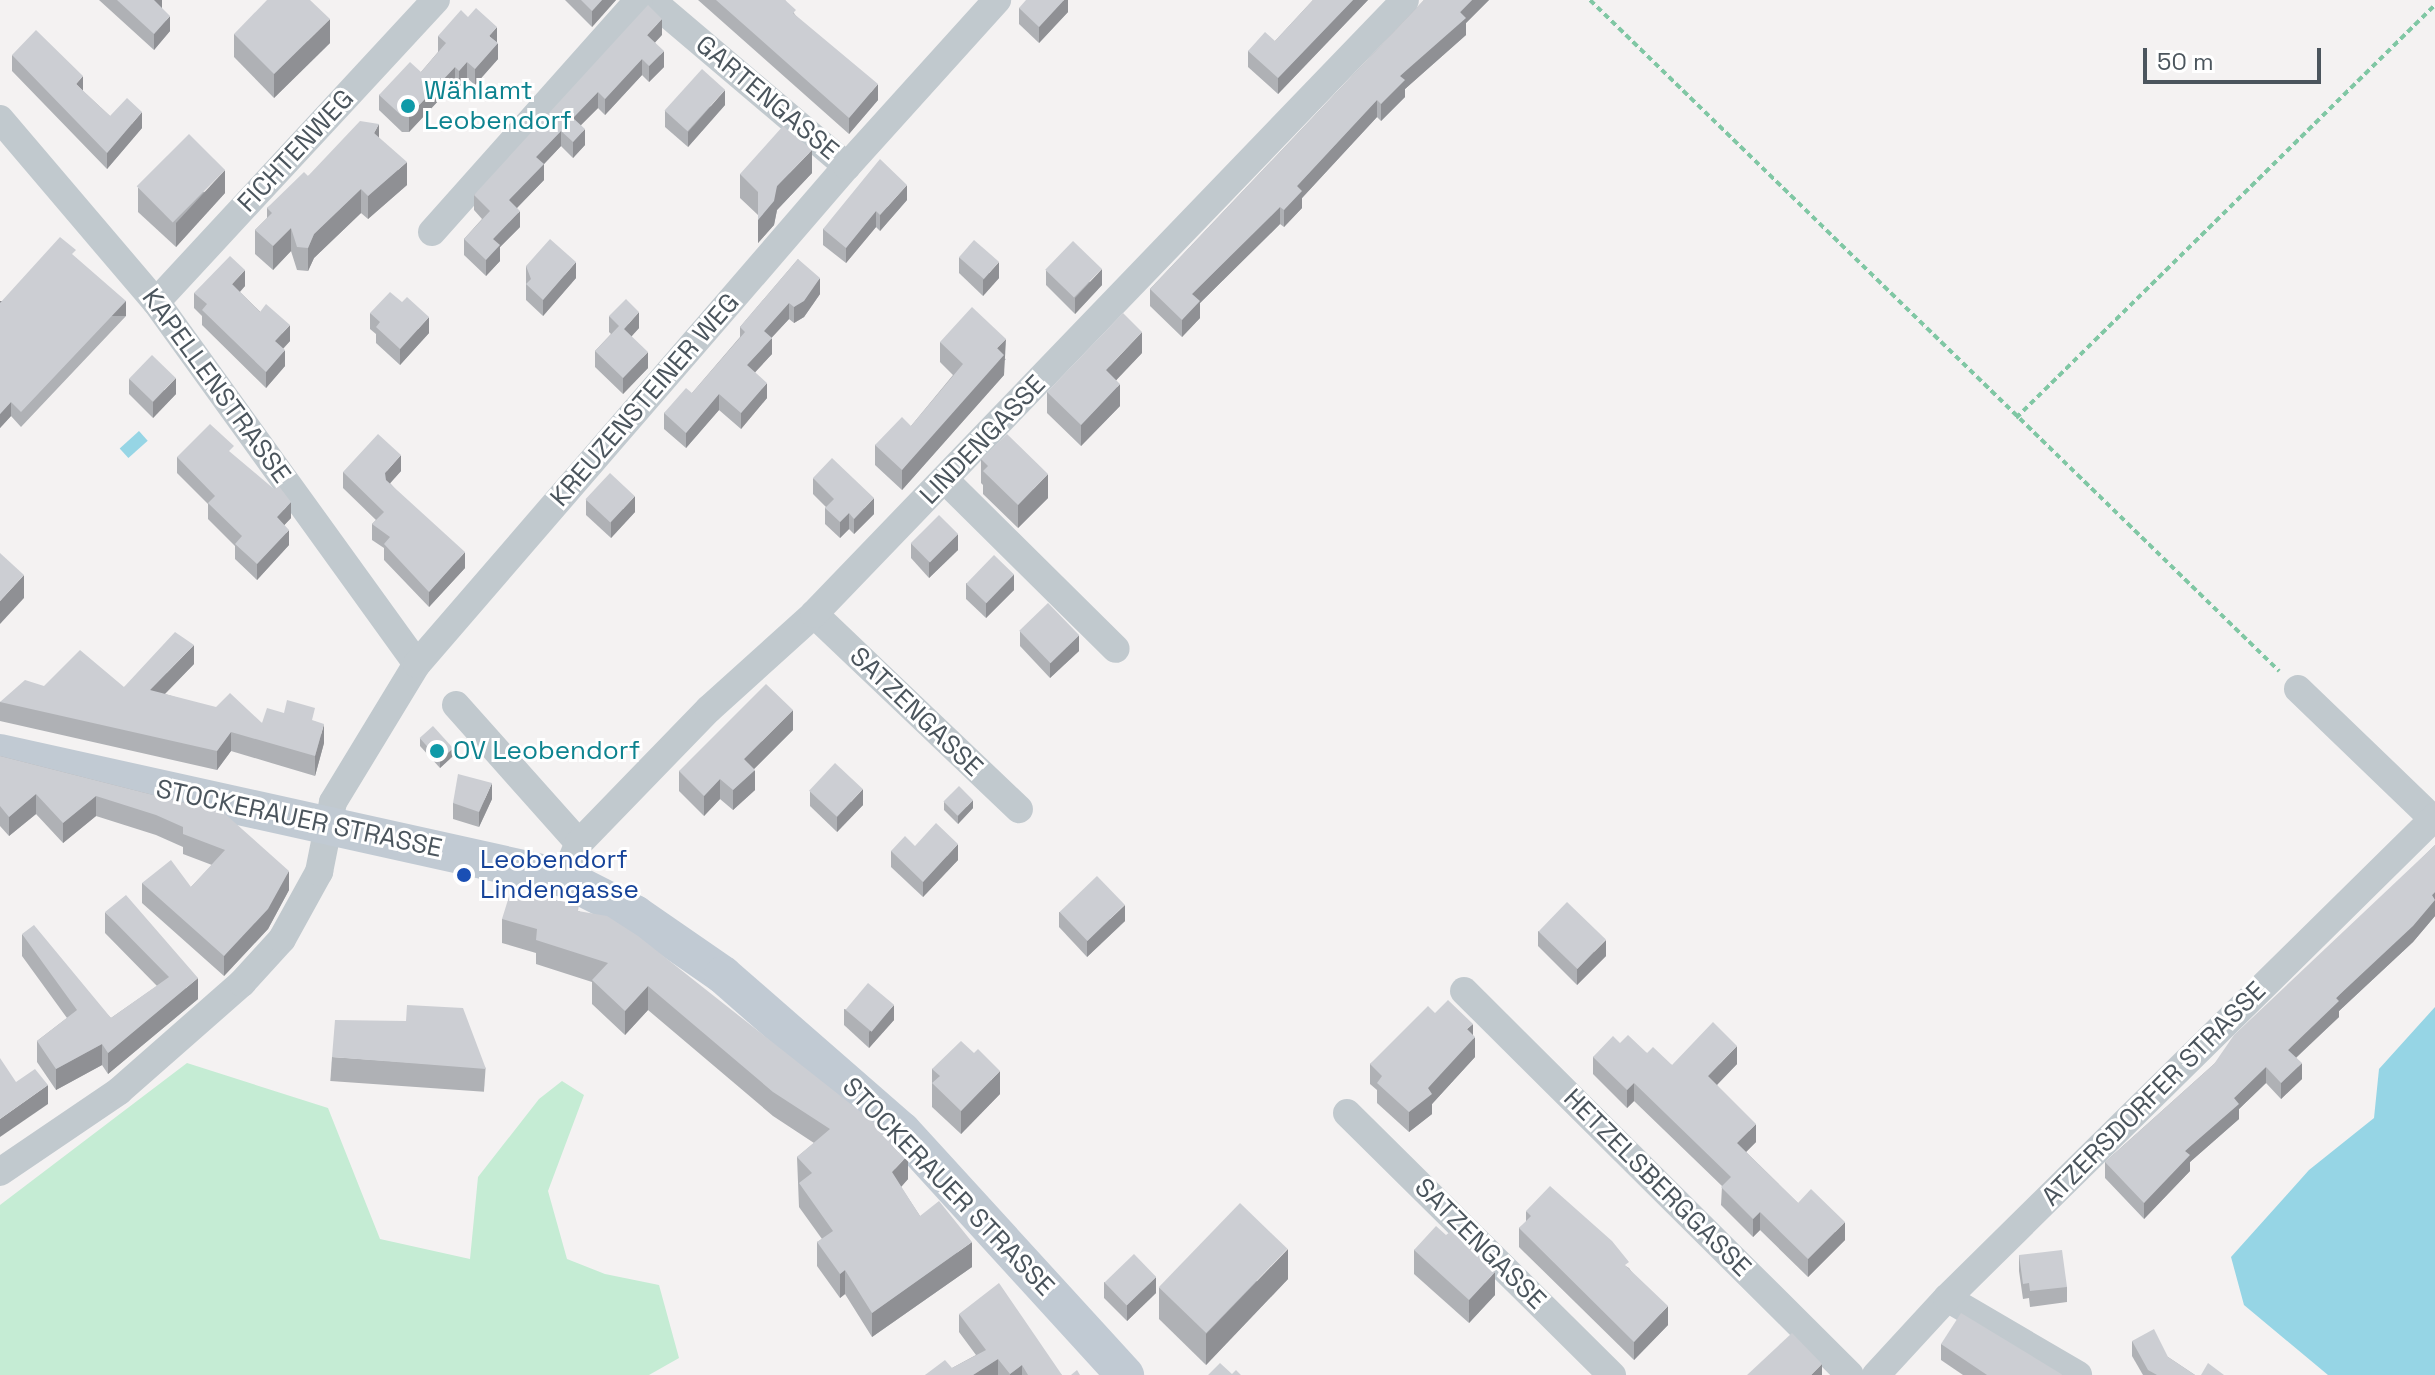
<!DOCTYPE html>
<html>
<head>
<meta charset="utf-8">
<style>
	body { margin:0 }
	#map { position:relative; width:2435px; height:1375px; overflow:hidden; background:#f4f2f2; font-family:"Space Grotesk",sans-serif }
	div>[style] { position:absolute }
	.green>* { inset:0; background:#c5ecd4 }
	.water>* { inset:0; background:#96d5e5; transform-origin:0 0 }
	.path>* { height:4px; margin-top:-2px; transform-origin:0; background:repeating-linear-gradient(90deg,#80c7a4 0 6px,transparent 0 10px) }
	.street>* { height:28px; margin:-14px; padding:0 14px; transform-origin:14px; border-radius:14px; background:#c1c9ce }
	.secondary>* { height:38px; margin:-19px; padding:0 19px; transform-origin:19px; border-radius:19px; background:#c1cad3 }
	.wall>* { inset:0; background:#afb1b5; transform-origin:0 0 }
	.shaded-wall>* { inset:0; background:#8f9094; transform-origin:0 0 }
	.building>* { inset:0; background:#ccced3; transform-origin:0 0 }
	.dots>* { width:22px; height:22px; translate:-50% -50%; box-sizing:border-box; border:4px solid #fff; border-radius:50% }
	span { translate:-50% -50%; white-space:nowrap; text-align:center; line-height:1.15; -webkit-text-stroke:6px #fff; paint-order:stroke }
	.culture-label { font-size:26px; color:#0d838f }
	.left { translate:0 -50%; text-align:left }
	.street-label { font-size:26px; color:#4b555d }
	.transit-label { font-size:26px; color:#164399 }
	.scale { position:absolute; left:2143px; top:48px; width:178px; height:36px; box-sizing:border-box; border:4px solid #4b555d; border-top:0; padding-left:10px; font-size:24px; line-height:28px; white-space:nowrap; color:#4b555d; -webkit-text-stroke:6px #fff; paint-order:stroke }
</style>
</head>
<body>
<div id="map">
	<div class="green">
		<i style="clip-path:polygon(187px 1063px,328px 1108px,380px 1239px,470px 1259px,478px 1177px,539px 1099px,562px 1081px,584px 1095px,548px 1191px,567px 1259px,605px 1274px,659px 1285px,679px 1358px,649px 1375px,0 1375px,0 1205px)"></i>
	</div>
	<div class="water">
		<i style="left:139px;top:431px;width:13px;height:26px;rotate:48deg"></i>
		<i style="clip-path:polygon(2435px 1007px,2435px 1375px,2328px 1375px,2244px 1305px,2231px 1257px,2309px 1170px,2374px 1118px,2379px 1069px)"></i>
	</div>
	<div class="path">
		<i style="left:1590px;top:0;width:962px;rotate:44.24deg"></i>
		<i style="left:2016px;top:418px;width:588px;rotate:-44.59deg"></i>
	</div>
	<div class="street">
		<i style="left:651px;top:0;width:257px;rotate:40.3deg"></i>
		<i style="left:0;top:119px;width:240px;rotate:49.6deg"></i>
		<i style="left:156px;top:302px;width:446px;rotate:54.2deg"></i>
		<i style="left:432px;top:232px;width:311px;rotate:-48.3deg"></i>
		<i style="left:156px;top:302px;width:412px;rotate:-47.2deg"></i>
		<i style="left:945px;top:480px;width:240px;rotate:44.7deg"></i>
		<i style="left:814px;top:614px;width:283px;rotate:43.6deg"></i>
		<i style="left:2298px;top:689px;width:187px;rotate:43.9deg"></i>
		<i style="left:456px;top:705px;width:185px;rotate:48.3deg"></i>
		<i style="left:564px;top:878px;width:38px;rotate:-67deg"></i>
		<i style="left:579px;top:843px;width:187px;rotate:-45.9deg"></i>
		<i style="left:709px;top:709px;width:142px;rotate:-42.1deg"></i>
		<i style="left:814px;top:614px;width:852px;rotate:-46.09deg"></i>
		<i style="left:1464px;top:991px;width:544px;rotate:44.85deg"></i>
		<i style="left:1347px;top:1113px;width:373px;rotate:44.7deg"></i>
		<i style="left:0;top:1172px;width:144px;rotate:-34.2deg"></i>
		<i style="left:119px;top:1091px;width:164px;rotate:-41.3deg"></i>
		<i style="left:242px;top:983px;width:59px;rotate:-47.7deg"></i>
		<i style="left:282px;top:939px;width:77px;rotate:-61.1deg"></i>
		<i style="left:319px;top:872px;width:71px;rotate:-78.7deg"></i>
		<i style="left:333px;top:802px;width:162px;rotate:-58.7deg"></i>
		<i style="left:417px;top:664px;width:658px;rotate:-49.19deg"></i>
		<i style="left:847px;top:166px;width:224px;rotate:-47.9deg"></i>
		<i style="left:1947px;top:1298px;width:152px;rotate:30.4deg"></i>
		<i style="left:1876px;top:1375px;width:105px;rotate:-47.3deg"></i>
		<i style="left:1947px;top:1298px;width:685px;rotate:-44.59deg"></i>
	</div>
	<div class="secondary">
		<i style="left:0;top:753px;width:578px;rotate:12.5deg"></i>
		<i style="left:564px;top:878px;width:80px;rotate:26.9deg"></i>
		<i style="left:635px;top:914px;width:107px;rotate:34.7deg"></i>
		<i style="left:723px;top:975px;width:237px;rotate:41.1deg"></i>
		<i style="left:902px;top:1131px;width:331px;rotate:47.6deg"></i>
	</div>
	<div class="wall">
		<i style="clip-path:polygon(99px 0,162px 0,161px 8px,170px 31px,154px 50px)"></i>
		<i style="clip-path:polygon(565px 0,616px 0,592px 27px)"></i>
		<i style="clip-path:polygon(698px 0,785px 0,796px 16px,878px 100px,849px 134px)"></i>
		<i style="clip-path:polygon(1068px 0,1068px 12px,1039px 43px,1019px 24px,1019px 8px)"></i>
		<i style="clip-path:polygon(1313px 0,1368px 0,1278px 94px,1248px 67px,1248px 51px,1275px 41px)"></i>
		<i style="clip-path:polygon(1424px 0,1489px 0,1466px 23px,1466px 35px,1405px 89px,1405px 97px,1381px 121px,1377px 117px,1302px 198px,1302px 208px,1284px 227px,1280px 224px,1200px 303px,1200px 318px,1182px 337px,1150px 306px,1150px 289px)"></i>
		<i style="clip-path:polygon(234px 34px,330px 43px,274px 98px,234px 57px)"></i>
		<i style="clip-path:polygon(662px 35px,655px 42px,664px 67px,649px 82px,642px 75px,605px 115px,598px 108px,581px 125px,585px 145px,573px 158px,561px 146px,544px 164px,544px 180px,517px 208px,520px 227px,500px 247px,500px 261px,486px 276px,464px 255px,464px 239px,482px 219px,474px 210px,474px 195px)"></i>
		<i style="clip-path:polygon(438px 36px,497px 42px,498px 59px,475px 85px,467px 78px,459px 87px,455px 83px,409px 132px,402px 132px,379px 110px,379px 95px,421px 72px,438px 52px)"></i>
		<i style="clip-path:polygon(12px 55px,83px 91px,110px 116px,142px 128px,107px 169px,12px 71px)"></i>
		<i style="clip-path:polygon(725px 105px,688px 147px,665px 127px,665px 111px)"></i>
		<i style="clip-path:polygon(379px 138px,407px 185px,368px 219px,361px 213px,314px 258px,308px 271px,297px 270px,291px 251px,273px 270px,255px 254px,255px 230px,267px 218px,267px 208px,308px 176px)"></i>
		<i style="clip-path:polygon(812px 173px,777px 210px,774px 225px,758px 243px,758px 215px,740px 198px,740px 174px)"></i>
		<i style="clip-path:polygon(138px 188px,225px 193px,176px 247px,138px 212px)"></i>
		<i style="clip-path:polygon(907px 200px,880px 231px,876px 227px,846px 263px,823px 245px,823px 229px)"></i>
		<i style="clip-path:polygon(959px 257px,999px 278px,983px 296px,959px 273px)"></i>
		<i style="clip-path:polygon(76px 258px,126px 316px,21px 427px,11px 416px,0 428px,0 303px)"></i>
		<i style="clip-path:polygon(798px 259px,820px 294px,804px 317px,794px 323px,789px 319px,771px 338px,772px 354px,755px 372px,767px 398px,741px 429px,719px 410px,686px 448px,664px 429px,664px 413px,692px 393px,740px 337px,740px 327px)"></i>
		<i style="clip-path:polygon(526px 266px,576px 278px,543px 316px,526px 300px)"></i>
		<i style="clip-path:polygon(1046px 270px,1102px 285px,1075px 314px,1046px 285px)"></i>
		<i style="clip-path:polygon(245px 286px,240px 292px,290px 341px,283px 349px,285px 366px,266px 388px,202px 325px,202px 316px,194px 308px,194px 293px)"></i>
		<i style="clip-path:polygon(370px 313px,429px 333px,400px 365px,376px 343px,376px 334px,370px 329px)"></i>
		<i style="clip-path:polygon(609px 316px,639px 328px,631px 336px,648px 368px,623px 394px,595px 367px,595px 351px,611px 334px,609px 332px)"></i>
		<i style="clip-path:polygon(940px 342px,1006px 359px,1004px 361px,1004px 375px,902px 490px,875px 465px,875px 445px,911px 426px,953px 375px,940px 362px)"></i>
		<i style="clip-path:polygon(1142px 353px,1116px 380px,1120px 406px,1081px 446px,1047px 413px,1047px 392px)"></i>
		<i style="clip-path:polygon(129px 379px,176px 394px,153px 418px,129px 394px)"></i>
		<i style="clip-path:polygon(234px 456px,291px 518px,284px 525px,289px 545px,257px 580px,235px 559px,235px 546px,208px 519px,208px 504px,177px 473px,177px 457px)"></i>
		<i style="clip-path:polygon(981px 459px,1048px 498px,1018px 528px,983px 494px,983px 485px,981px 483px)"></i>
		<i style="clip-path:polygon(401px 471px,390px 483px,465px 568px,429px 607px,384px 560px,384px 548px,372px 540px,372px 524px,376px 520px,343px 488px,343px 472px)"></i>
		<i style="clip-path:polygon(813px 478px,874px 514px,854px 534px,849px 529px,840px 538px,825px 524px,825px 508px,826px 507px,813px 494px)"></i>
		<i style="clip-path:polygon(586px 500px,635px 512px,611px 538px,586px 515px)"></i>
		<i style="clip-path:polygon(911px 543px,958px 550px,929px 578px,911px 558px)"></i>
		<i style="clip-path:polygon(966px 583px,1014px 590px,986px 618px,966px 599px)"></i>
		<i style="clip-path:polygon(1020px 631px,1079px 651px,1050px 678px,1020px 646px)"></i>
		<i style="clip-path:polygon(194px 664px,165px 694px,262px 723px,315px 721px,324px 743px,315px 776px,231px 751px,217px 770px,0 721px,0 702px,44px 686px,124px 687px)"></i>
		<i style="clip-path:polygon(793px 730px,754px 769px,755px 790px,733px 810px,720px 799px,704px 816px,679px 791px,679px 771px)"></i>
		<i style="clip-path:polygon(420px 738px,453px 756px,440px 768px,420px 746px)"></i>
		<i style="clip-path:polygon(0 756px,224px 813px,289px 890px,268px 929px,224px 976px,142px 903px,142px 883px,191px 887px,212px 865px,183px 854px,183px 847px,156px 835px,96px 816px,63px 843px,36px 814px,9px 836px,0 826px)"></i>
		<i style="clip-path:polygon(810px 791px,863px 805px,837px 832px,810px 806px)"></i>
		<i style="clip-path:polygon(492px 799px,479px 827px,453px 819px,453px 803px)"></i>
		<i style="clip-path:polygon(944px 802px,973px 808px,958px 824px,944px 810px)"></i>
		<i style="clip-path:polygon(2435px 845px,2435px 916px,2413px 942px,2339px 1011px,2339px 1017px,2296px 1058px,2302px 1079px,2281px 1099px,2266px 1083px,2239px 1109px,2239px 1119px,2190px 1162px,2190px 1171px,2144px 1219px,2105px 1178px,2105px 1162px,2214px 1064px)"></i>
		<i style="clip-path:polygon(915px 846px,958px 860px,923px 897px,891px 867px,891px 851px)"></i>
		<i style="clip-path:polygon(579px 911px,908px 1179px,901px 1187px,920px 1216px,972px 1267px,872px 1337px,845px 1294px,840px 1298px,817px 1266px,817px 1242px,822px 1239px,799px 1207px,797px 1157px,814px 1143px,773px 1116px,648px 1010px,625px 1035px,592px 1004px,592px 982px,536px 964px,536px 953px,502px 943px,502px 919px)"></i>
		<i style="clip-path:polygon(105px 912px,198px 999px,108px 1074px,102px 1065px,56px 1090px,37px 1062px,37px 1041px,67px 1018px,22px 956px,22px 934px,111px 1018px,157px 986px,105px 933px)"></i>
		<i style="clip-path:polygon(1059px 912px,1125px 921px,1087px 957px,1059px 927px)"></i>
		<i style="clip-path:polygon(1538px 931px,1606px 956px,1577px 985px,1538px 946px)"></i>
		<i style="clip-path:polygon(844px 1009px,894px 1020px,869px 1048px,844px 1025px)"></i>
		<i style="clip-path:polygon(1435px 1013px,1473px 1035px,1475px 1057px,1432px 1104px,1432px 1114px,1409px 1132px,1377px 1103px,1377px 1090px,1370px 1084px,1370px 1064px)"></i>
		<i style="clip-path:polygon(1620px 1043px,1647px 1053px,1672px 1065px,1737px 1064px,1717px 1085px,1756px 1142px,1746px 1152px,1798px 1203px,1845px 1240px,1808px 1277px,1760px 1230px,1753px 1237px,1721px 1205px,1722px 1186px,1634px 1101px,1627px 1108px,1593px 1074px,1593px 1057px)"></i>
		<i style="clip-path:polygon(974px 1053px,1000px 1094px,961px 1134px,932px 1107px,932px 1069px)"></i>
		<i style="left:332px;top:1057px;width:154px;height:24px;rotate:4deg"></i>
		<i style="clip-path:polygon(1526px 1211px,1629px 1268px,1668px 1325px,1634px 1360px,1519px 1247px,1519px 1228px,1526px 1222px)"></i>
		<i style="clip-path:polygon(1446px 1235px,1495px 1295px,1469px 1323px,1414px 1274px,1414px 1250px)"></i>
		<i style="clip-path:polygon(2019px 1255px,2067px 1287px,2067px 1302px,2030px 1307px,2029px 1298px,2023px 1299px,2019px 1271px)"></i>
		<i style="clip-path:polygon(1288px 1279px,1206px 1365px,1159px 1319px,1159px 1288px)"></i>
		<i style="clip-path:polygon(1104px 1282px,1156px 1293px,1127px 1321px,1104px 1298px)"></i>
		<i style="clip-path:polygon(959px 1314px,1062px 1375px,925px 1375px,952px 1368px,976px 1355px,959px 1332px)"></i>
		<i style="clip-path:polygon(2132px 1341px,2168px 1357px,2195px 1375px,2143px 1375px,2132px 1356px)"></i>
		<i style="clip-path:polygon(1941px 1344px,2063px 1375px,1963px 1375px,1941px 1360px)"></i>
	</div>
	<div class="shaded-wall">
		<i style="clip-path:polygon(154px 0,162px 0,162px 8px,154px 16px)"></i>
		<i style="clip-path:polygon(602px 0,616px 0,592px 27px,592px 11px)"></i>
		<i style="clip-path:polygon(1064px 0,1068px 0,1068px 12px,1039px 43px,1039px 27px)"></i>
		<i style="clip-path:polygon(1353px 0,1368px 0,1278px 94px,1278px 78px)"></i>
		<i style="clip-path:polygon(1472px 0,1489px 0,1466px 23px,1466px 35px,1405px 89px,1405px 97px,1381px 121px,1381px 104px,1400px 76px)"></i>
		<i style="clip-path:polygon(170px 16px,170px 31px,154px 50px,154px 34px)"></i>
		<i style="clip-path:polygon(330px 19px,330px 43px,274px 98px,274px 74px)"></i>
		<i style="clip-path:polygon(662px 19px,662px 35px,647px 51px,647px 35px)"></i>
		<i style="clip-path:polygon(497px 27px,497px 43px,489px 36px)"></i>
		<i style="clip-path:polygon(498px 43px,498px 59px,475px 85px,475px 69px)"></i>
		<i style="clip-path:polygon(664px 51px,664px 67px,649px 82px,649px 66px)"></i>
		<i style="clip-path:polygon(642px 59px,642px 75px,605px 115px,605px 99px)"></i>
		<i style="clip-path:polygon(467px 62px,467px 78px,459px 87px,459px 71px)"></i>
		<i style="clip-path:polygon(455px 67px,455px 83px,409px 132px,409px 116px)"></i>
		<i style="clip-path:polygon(83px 76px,83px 91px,76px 84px)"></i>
		<i style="clip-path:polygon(878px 84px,878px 100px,849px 134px,849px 118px)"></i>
		<i style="clip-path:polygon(725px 90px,725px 105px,688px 147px,688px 132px)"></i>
		<i style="clip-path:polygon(598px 92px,598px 108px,573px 133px,573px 118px)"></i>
		<i style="clip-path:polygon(1377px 100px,1377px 117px,1302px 198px,1302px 208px,1284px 227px,1284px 210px,1297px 186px)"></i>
		<i style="clip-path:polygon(142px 112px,142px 128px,107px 169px,107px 153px)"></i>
		<i style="clip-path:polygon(379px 124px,379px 148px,374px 133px)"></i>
		<i style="clip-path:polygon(585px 129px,585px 145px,573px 158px,573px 142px)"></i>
		<i style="clip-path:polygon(561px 131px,561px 146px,544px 164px,544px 180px,509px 216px,509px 200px,536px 157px)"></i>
		<i style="clip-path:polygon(812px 150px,812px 173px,777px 210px,774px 225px,758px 243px,758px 220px,777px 186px)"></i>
		<i style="clip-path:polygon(407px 162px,407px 185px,368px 219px,368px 196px)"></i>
		<i style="clip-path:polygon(225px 170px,225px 193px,176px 247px,176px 223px)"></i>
		<i style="clip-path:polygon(907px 185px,907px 200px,880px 231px,880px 215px)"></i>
		<i style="clip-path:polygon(361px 189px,361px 213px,314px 258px,308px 271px,308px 248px,314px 234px)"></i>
		<i style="clip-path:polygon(1280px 207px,1280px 224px,1200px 303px,1200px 318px,1182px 337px,1182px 320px,1192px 294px)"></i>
		<i style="clip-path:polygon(520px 211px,520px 227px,500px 247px,500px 261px,486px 276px,486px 260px,493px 239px)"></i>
		<i style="clip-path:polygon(876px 211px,876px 227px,846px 263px,846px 248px)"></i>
		<i style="clip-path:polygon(291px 228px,291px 251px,273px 270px,273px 246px)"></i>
		<i style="clip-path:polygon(576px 262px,576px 278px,543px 316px,543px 300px)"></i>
		<i style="clip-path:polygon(999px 262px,999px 278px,983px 296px,983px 280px)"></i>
		<i style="clip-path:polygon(1102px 269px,1102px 285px,1075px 314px,1075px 298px)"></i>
		<i style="clip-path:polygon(245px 270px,245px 286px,232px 300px,232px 284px)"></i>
		<i style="clip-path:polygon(820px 278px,820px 294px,804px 317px,794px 323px,794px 307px)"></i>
		<i style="left:126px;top:301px;width:15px;height:153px;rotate:90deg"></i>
		<i style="clip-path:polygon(789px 303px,789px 319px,764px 346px,764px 331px)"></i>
		<i style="clip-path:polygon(639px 312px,639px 328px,624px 345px,624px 329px)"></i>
		<i style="clip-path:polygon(429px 317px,429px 333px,400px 365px,400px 349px)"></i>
		<i style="clip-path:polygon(290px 325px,290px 341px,275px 357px,275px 341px)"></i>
		<i style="clip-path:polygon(1142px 332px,1142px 353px,1106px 391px,1106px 370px)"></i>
		<i style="clip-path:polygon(772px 338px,772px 354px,747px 381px,747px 365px)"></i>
		<i style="clip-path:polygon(1006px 339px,1004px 375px,902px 490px,902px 470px,997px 348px)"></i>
		<i style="clip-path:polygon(285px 350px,285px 366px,266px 388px,266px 372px)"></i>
		<i style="clip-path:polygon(648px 352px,648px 368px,623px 394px,623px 378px)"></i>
		<i style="clip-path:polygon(176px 378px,176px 394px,153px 418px,153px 402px)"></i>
		<i style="clip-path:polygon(767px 383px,767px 398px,741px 429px,741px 413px)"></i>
		<i style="clip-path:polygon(1120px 384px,1120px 406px,1081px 446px,1081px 425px)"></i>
		<i style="clip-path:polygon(719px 394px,719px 410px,686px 448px,686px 433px)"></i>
		<i style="clip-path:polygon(11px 402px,11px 416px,0 428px,0 414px)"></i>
		<i style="clip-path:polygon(401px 455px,401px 471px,385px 489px,385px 473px)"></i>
		<i style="clip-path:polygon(1048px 474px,1048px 498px,1018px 528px,1018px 505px)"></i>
		<i style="clip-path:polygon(635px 496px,635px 512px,611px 538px,611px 522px)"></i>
		<i style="clip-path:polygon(874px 498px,874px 514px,854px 534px,854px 519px)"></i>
		<i style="clip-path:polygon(291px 502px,291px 518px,277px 533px,277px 517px)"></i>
		<i style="clip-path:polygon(849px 513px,849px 529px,840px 538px,840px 522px)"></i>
		<i style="clip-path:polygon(289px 530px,289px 545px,257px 580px,257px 564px)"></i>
		<i style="clip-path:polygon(958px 534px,958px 550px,929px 578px,929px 562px)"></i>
		<i style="clip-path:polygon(465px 552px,465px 568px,429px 607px,429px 592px)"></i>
		<i style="clip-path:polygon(1014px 574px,1014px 590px,986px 618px,986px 602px)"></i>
		<i style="clip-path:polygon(24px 575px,24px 598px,0 624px,0 601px)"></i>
		<i style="clip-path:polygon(1079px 635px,1079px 651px,1050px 678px,1050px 663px)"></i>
		<i style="clip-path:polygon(194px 645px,194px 664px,150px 709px,150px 690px)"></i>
		<i style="clip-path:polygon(793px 710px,793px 730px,744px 779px,744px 759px)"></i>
		<i style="clip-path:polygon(324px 724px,324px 743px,315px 776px,315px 756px)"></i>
		<i style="clip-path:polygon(231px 732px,231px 751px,217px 770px,217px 751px)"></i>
		<i style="clip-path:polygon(453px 748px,453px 756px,440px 768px,440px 760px)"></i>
		<i style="clip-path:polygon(755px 770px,755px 790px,733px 810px,733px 790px)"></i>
		<i style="clip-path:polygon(720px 779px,720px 799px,704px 816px,704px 796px)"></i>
		<i style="clip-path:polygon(492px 783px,492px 799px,479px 827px,479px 812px)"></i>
		<i style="clip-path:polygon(863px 789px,863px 805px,837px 832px,837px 817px)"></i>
		<i style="clip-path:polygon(36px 794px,36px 814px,9px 836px,9px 817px)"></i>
		<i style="clip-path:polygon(96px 796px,96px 816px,63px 843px,63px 823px)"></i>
		<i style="clip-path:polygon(973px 800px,973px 808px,958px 824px,958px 816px)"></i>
		<i style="clip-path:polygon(958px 844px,958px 860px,923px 897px,923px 882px)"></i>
		<i style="clip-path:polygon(289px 871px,289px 890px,268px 929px,224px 976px,224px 956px)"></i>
		<i style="clip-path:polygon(2435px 892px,2435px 916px,2413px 942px,2339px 1011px,2339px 1017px,2288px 1065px,2288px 1050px)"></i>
		<i style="clip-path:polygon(1125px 905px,1125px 921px,1087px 957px,1087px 941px)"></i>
		<i style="clip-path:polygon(1606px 940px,1606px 956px,1577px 985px,1577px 969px)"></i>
		<i style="clip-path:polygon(198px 978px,198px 999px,108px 1074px,108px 1053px)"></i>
		<i style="clip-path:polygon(648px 986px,648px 1010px,625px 1035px,625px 1011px)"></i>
		<i style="clip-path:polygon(894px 1005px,894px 1020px,869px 1048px,869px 1032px)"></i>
		<i style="clip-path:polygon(1473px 1024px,1473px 1039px,1475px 1037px,1475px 1057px,1432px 1104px,1432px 1114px,1409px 1132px,1409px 1112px,1428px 1088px,1467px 1029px)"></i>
		<i style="clip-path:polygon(102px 1044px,102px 1065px,56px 1090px,56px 1069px)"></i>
		<i style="clip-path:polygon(1737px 1046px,1737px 1064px,1708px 1094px,1708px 1076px)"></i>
		<i style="clip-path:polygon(2302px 1063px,2302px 1079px,2281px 1099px,2281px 1083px)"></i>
		<i style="clip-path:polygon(2266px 1067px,2266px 1083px,2239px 1109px,2239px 1119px,2190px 1162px,2190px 1171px,2144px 1219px,2144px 1203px,2185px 1151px,2234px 1098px)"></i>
		<i style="clip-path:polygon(1000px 1071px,1000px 1094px,961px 1134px,961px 1111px)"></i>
		<i style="clip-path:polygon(1634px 1083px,1634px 1101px,1627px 1108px,1627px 1090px)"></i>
		<i style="clip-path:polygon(48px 1085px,48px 1104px,0 1137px,0 1119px)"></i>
		<i style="clip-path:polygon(1756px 1124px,1756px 1142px,1737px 1161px,1737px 1143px)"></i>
		<i style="clip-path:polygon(908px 1155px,908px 1179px,892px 1197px,892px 1172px)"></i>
		<i style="clip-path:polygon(1760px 1212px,1760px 1230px,1753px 1237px,1753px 1219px)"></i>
		<i style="clip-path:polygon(1845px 1222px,1845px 1240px,1808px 1277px,1808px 1259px)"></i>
		<i style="clip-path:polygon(972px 1242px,972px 1267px,872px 1337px,872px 1313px)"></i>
		<i style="clip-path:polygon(1288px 1249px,1288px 1279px,1206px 1365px,1206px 1334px)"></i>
		<i style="clip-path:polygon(845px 1270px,845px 1294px,840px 1298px,840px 1274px)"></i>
		<i style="clip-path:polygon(1495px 1272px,1495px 1295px,1469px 1323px,1469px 1300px)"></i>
		<i style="clip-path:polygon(1156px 1277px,1156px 1293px,1127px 1321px,1127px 1305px)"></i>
		<i style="clip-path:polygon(1668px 1306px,1668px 1325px,1634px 1360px,1634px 1342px)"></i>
		<i style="clip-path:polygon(998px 1359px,998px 1375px,973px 1375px)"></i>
		<i style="clip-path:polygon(1822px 1364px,1822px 1375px,1811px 1375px)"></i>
		<i style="clip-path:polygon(1022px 1365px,1022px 1375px,1010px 1375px,1010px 1374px)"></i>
	</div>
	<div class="building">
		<i style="clip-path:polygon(117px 0,154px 0,170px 16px,154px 34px)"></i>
		<i style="clip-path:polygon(267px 0,310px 0,330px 19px,274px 74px,234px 34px)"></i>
		<i style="clip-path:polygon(581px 0,602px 0,592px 11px)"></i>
		<i style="clip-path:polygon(716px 0,785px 0,796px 10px,793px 13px,878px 84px,849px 118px)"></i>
		<i style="clip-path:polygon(1026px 0,1064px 0,1039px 27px,1019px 8px)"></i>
		<i style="clip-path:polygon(1313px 0,1353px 0,1278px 78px,1248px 51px,1265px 32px,1275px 41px)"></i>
		<i style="clip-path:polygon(1424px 0,1472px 0,1460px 12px,1466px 18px,1400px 76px,1405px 80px,1381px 104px,1377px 100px,1297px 186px,1302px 191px,1284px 210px,1280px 207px,1192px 294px,1200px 301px,1182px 320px,1150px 289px)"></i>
		<i style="clip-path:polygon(648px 5px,662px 19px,647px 35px,664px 51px,649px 66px,642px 59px,605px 99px,598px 92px,573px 118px,585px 129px,573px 142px,561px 131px,536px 157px,544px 164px,509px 200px,520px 211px,493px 239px,500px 245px,486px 260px,464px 239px,490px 211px,474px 195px)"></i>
		<i style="clip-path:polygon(476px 8px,497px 27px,489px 36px,498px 43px,475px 69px,467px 62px,459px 71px,455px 67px,409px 116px,402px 116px,379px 95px,410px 62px,421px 72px,446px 43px,438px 36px,461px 10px,468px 17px)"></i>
		<i style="clip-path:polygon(36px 30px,83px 76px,76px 84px,110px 116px,127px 98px,142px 112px,107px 153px,12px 55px)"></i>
		<i style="left:702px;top:69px;width:31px;height:56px;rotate:42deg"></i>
		<i style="clip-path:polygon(360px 121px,379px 124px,374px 133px,407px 162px,368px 196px,361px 189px,314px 234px,308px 248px,297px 247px,291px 228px,273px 246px,255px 230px,272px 213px,267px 208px,304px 172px,308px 176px)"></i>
		<i style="clip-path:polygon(783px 126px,812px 150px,777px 186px,774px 201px,758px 220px,758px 192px,740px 174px)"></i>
		<i style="left:189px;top:134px;width:51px;height:74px;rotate:45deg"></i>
		<i style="clip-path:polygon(880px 159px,907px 185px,880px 215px,876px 211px,846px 248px,823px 229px)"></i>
		<i style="clip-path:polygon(60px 237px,76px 250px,72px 254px,126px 301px,21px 412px,11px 402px,0 414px,0 303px)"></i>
		<i style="clip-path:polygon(550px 239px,576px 262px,543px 300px,526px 284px,531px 279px,526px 266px)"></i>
		<i style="left:974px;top:240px;width:33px;height:23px;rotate:41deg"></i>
		<i style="left:1073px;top:241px;width:40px;height:40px;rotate:44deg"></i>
		<i style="clip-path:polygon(230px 256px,245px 270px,232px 284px,260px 312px,266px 304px,290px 325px,275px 341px,285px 350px,266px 372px,202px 310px,207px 304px,194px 293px)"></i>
		<i style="clip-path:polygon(798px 259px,820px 278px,804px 301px,794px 307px,789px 303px,764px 331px,772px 338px,747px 365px,767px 383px,741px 413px,719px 394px,686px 433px,664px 413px,686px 388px,692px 393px,745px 332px,740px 327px)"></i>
		<i style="clip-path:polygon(390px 292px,402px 302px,407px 297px,429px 317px,400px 349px,376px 327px,380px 322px,370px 313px)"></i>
		<i style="clip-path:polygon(626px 299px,639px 312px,624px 329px,648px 352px,623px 378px,595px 351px,619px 326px,609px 316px)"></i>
		<i style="clip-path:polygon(972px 307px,1006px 339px,997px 348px,1004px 355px,902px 470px,875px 445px,902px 417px,911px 426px,963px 364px,940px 342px)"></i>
		<i style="clip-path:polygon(1123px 313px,1142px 332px,1106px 370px,1120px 384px,1081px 425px,1047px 392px)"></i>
		<i style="left:152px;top:355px;width:33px;height:33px;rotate:44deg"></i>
		<i style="clip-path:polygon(210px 424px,234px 446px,229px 451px,274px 489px,278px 485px,291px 502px,277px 517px,289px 530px,257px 564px,235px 544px,242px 536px,208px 503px,215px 496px,177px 457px)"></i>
		<i style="clip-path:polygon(378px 434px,401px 455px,385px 473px,386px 480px,465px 552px,429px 592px,384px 544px,390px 537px,372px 524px,384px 512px,343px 472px)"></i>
		<i style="clip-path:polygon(1007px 434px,1048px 474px,1018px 505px,983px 471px,988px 466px,981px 459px)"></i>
		<i style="clip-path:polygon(832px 458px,874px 498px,854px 519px,849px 513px,840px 522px,825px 508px,834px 499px,813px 478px)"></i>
		<i style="left:610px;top:473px;width:34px;height:36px;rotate:43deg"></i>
		<i style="left:939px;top:515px;width:27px;height:40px;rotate:45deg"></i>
		<i style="clip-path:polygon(0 553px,24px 575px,0 601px)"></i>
		<i style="left:994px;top:555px;width:28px;height:40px;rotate:44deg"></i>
		<i style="left:1048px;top:603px;width:45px;height:40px;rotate:46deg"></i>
		<i style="clip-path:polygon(175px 632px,194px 645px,150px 690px,216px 707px,230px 693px,262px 723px,267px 708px,284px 713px,287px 700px,315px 708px,312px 720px,324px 724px,315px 756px,231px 732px,217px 751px,0 702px,25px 680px,44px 686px,80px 650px,124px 687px)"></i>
		<i style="clip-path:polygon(766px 684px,793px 710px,744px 759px,755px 770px,733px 790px,720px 779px,704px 796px,679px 771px)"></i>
		<i style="left:433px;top:726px;width:30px;height:18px;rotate:48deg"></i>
		<i style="clip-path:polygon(0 756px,224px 813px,289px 871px,268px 909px,224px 956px,142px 883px,171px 860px,191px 887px,225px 850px,183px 834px,183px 827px,156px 815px,96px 796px,63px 823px,36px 794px,9px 817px,0 806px)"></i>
		<i style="left:835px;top:763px;width:38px;height:38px;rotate:43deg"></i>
		<i style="clip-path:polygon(458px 774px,492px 783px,479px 812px,453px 803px)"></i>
		<i style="left:959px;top:786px;width:20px;height:22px;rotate:45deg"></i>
		<i style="clip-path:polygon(936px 823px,958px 844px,923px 882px,891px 851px,905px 836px,915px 846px)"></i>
		<i style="clip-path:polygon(2435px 845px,2435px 892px,2432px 895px,2435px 900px,2413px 926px,2336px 998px,2339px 1001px,2288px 1050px,2302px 1063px,2281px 1083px,2266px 1067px,2234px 1098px,2239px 1104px,2185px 1151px,2190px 1155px,2144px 1203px,2105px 1162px,2214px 1064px,2234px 1035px)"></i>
		<i style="left:1097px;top:876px;width:40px;height:52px;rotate:46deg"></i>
		<i style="clip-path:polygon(511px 890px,579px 905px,578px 911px,607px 916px,638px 936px,881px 1128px,908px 1155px,892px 1172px,920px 1216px,939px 1201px,972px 1242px,872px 1313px,845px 1270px,840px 1274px,817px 1242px,833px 1231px,799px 1183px,812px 1173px,797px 1157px,830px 1129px,773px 1092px,648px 986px,625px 1011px,592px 980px,608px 963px,536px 940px,537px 929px,502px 919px)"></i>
		<i style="clip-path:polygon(126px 895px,198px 978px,108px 1053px,102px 1044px,56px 1069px,37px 1041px,77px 1010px,22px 934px,34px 925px,111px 1018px,169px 977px,105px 912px)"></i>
		<i style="left:1567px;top:902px;width:54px;height:41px;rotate:44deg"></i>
		<i style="left:868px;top:983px;width:34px;height:35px;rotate:40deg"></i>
		<i style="clip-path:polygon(1448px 1000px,1473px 1024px,1467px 1029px,1475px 1037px,1428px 1088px,1432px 1094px,1409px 1112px,1377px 1083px,1382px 1076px,1370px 1064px,1428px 1006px,1435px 1013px)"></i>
		<i style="clip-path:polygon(407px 1005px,463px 1008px,486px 1069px,332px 1057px,335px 1020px,406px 1021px)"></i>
		<i style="clip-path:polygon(1713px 1022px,1737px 1046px,1708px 1076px,1756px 1124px,1737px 1143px,1798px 1203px,1811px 1189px,1845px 1222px,1808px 1259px,1760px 1212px,1753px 1219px,1721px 1187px,1731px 1177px,1634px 1083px,1627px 1090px,1593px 1057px,1613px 1036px,1620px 1043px,1628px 1035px,1647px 1053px,1653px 1047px,1672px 1065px)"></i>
		<i style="clip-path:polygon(961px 1041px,974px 1053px,978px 1049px,1000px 1071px,961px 1111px,932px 1083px,940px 1076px,932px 1069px)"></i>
		<i style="clip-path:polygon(0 1058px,16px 1082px,35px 1069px,48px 1085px,0 1119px)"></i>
		<i style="clip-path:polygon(1550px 1186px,1612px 1241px,1629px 1262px,1625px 1265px,1668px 1306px,1634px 1342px,1519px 1228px,1531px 1216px,1526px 1211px)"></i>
		<i style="left:1240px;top:1203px;width:66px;height:117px;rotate:44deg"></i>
		<i style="clip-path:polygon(1436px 1226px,1446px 1235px,1454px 1229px,1495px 1272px,1469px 1300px,1414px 1250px)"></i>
		<i style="clip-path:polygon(2062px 1250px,2067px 1287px,2030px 1291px,2029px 1283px,2023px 1284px,2019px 1255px)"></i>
		<i style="left:1134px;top:1254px;width:32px;height:41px;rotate:46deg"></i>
		<i style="clip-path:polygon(999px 1283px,1062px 1375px,1028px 1375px,1022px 1365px,1010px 1374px,998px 1359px,973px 1375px,925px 1375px,945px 1360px,952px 1368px,986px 1350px,959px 1314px)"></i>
		<i style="clip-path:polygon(1961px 1313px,2063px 1375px,1987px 1375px,1941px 1344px)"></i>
		<i style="clip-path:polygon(2154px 1329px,2168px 1357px,2195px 1375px,2157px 1375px,2148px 1370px,2132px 1341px)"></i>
		<i style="clip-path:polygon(1792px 1333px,1822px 1364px,1811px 1375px,1747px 1375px)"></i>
		<i style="clip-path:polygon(1220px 1363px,1232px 1374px,1236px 1370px,1241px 1375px,1208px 1375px)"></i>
		<i style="clip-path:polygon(2208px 1363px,2224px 1375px,2201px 1375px)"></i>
		<i style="clip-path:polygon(1077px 1370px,1080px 1375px,1071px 1375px)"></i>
	</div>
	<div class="dots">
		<i style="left:408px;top:106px;background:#0f9aa8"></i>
		<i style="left:437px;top:751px;background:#0f9aa8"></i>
		<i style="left:464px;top:875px;background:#1a4fb4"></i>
	</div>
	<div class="culture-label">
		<span class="left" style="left:424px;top:106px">Wählamt<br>Leobendorf</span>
		<span class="left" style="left:453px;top:751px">OV Leobendorf</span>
	</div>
	<div class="street-label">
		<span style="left:767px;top:98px;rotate:40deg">GARTENGASSE</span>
		<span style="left:296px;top:151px;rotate:-47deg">FICHTENWEG</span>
		<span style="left:216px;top:386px;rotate:54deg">KAPELLENSTRASSE</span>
		<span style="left:645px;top:400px;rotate:-49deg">KREUZENSTEINER WEG</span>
		<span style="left:983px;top:440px;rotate:-46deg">LINDENGASSE</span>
		<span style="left:916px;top:712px;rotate:44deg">SATZENGASSE</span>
		<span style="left:299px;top:819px;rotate:12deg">STOCKERAUER STRASSE</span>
		<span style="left:2154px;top:1094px;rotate:-45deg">ATZERSDORFER STRASSE</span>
		<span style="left:1657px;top:1183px;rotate:45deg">HETZELSBERGGASSE</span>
		<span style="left:948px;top:1187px;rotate:46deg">STOCKERAUER STRASSE</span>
		<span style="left:1480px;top:1244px;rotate:45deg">SATZENGASSE</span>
	</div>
	<div class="transit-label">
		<span class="left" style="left:480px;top:875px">Leobendorf<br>Lindengasse</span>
	</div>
	<div class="scale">50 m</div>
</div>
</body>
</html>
